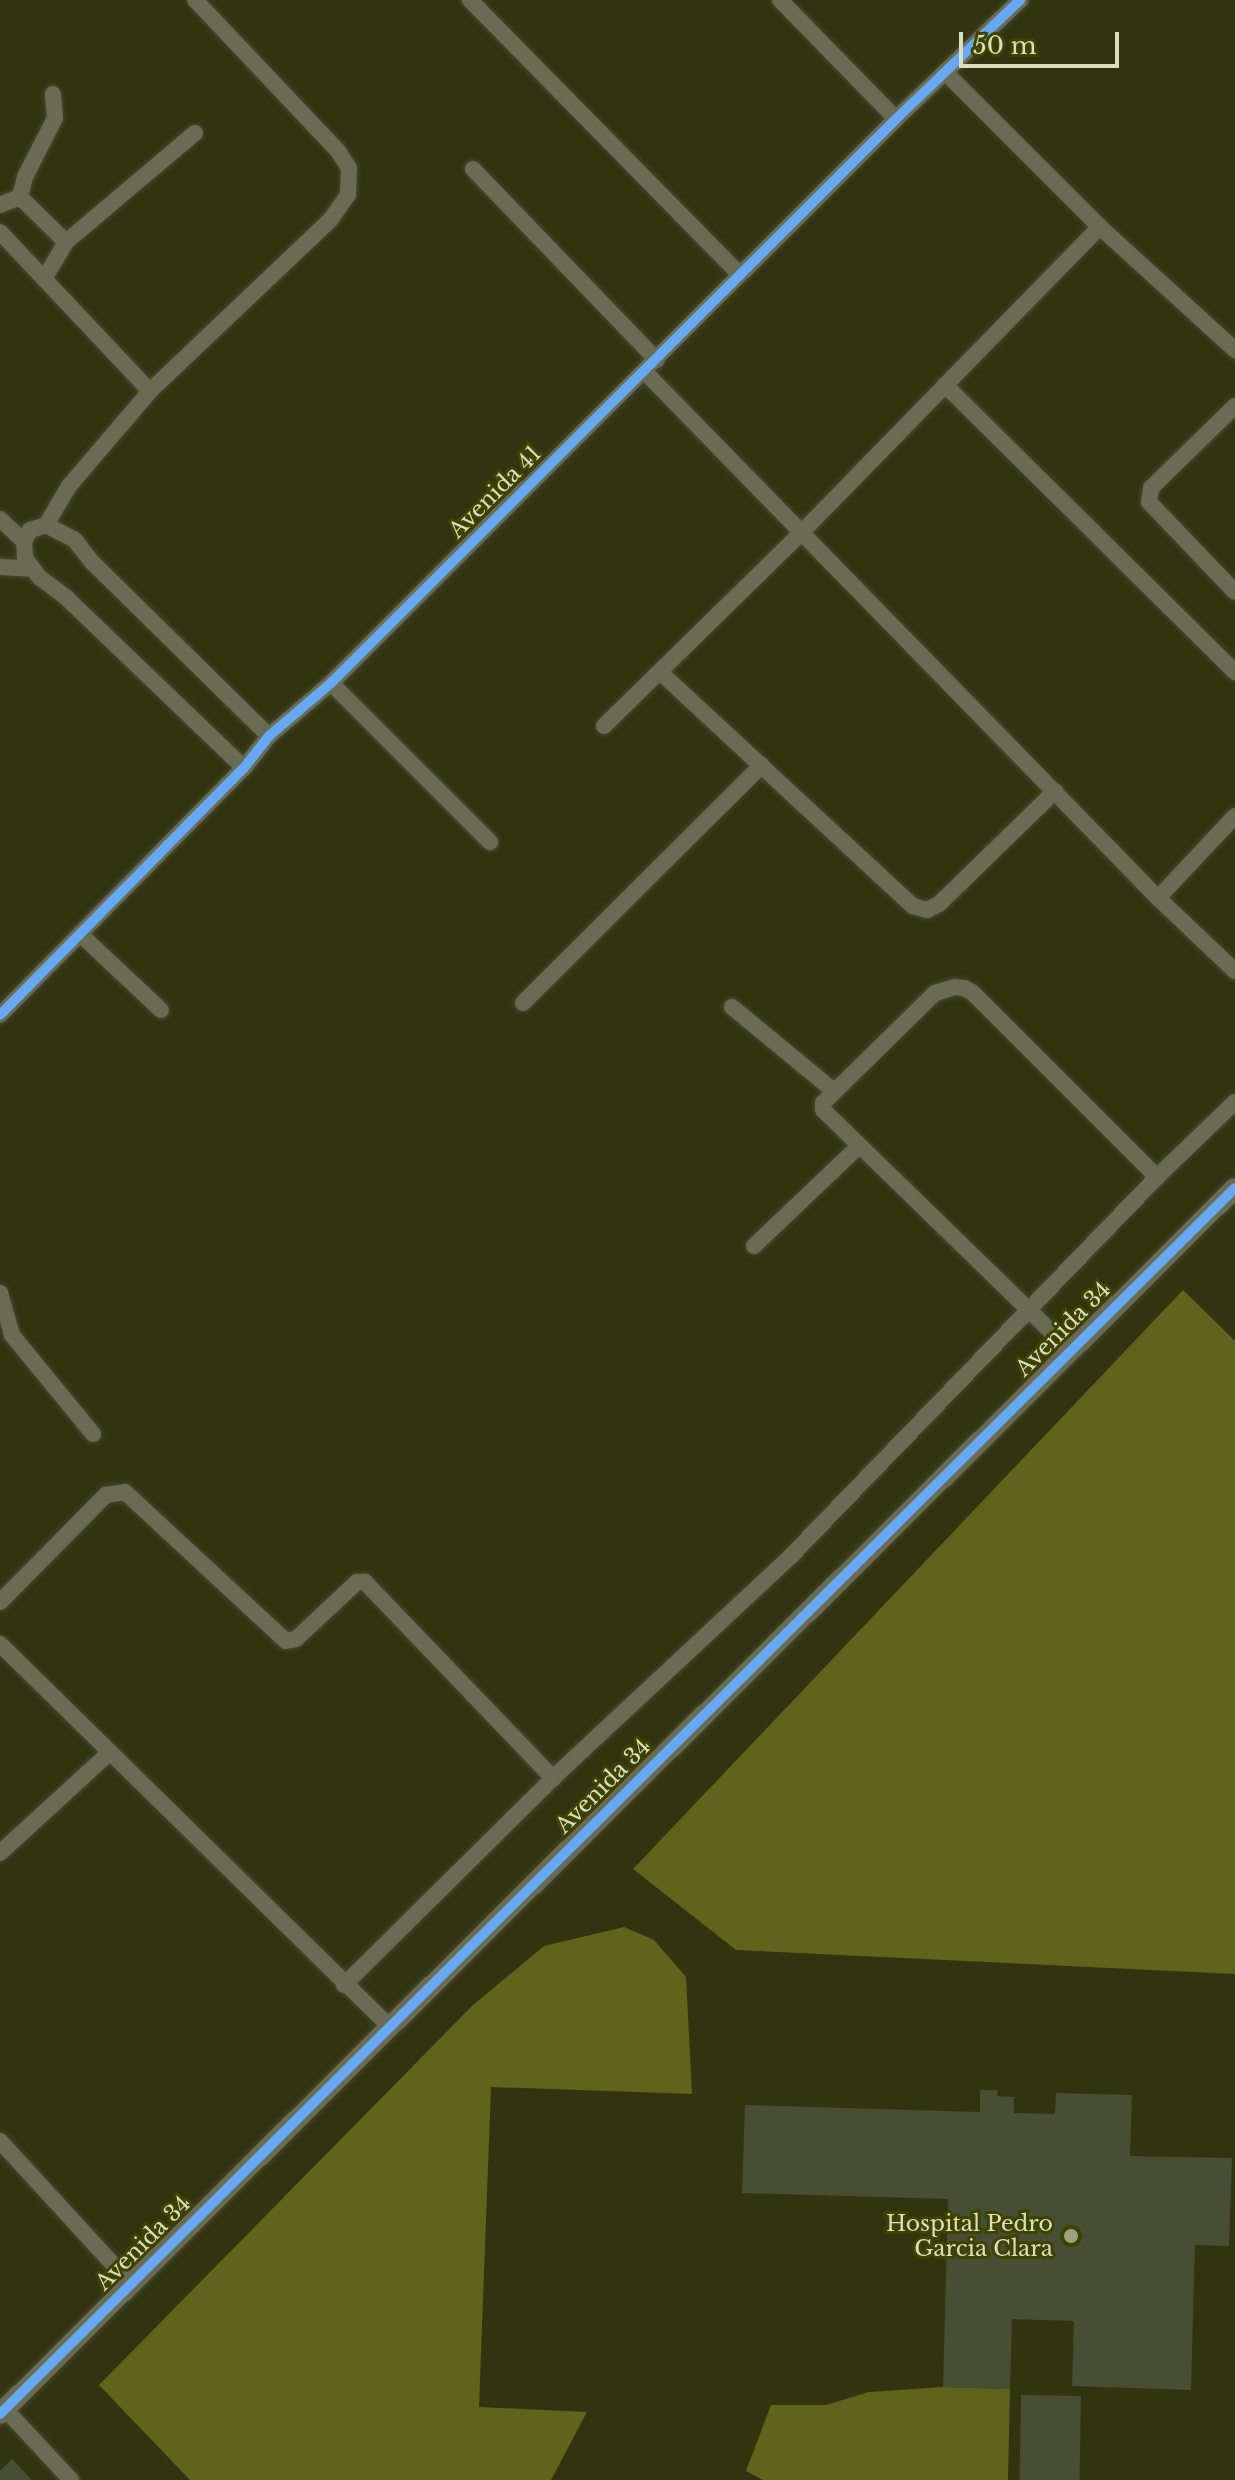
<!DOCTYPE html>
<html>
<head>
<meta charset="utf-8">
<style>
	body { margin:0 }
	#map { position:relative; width:1235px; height:2480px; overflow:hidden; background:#323410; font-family:"Libre Baskerville",serif }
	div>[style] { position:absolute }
	.green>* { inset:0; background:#5e641b }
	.building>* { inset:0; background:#474e33; transform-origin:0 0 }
	.roads { filter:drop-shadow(0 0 2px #464931) drop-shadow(0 0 2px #464931) }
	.minor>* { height:16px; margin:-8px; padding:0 8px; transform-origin:8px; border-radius:8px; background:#696c53 }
	.tertiary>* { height:20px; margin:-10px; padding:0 10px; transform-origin:10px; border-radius:10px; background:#696c53 }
	.cycleway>* { height:10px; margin:-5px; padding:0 5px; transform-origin:5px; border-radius:5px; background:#66a8f1 }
	.dots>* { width:22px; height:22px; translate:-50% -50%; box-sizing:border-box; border:4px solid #3f4301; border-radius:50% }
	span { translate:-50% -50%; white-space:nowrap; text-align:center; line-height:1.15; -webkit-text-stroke:6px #3f4301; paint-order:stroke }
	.street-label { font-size:22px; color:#d9debf }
	.poi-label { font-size:22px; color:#d9debf }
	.right { translate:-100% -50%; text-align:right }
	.scale { position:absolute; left:959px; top:32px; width:160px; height:36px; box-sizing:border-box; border:4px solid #d9debf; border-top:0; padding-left:10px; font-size:24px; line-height:28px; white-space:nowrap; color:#d9debf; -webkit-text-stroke:6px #3f4301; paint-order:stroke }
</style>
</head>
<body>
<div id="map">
	<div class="green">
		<i style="clip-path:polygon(1183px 1290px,1235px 1341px,1235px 1974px,736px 1950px,633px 1869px)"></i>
		<i style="clip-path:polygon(624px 1927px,654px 1940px,686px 1977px,692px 2094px,491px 2087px,479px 2407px,587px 2412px,551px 2480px,190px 2480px,99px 2385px,473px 2005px,544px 1946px)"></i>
		<i style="clip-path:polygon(943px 2387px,1010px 2389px,1008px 2480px,763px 2480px,746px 2471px,771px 2405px,826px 2405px,869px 2392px)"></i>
	</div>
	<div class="building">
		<i style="clip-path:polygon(980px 2090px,998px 2090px,997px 2096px,1014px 2097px,1014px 2113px,1055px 2114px,1056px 2093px,1132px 2095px,1130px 2156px,1232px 2158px,1229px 2246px,1195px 2245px,1191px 2390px,1072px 2386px,1074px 2321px,1012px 2319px,1010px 2389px,943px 2387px,948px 2199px,742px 2193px,745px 2105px,980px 2112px)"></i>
		<i style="left:1021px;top:2395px;width:60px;height:85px;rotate:1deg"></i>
		<i style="clip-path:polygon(12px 2459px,32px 2480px,0 2480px,0 2471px)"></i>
	</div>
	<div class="roads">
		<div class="minor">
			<i style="left:470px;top:0;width:385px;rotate:45.5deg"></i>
			<i style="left:780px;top:0;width:166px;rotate:45.7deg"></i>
			<i style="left:945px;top:72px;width:219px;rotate:45deg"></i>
			<i style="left:1100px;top:227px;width:183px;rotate:42.3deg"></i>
			<i style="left:473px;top:169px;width:265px;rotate:46.1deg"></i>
			<i style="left:20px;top:197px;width:21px;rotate:-76deg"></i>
			<i style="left:25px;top:177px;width:66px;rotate:-63deg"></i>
			<i style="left:55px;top:118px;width:24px;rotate:-95deg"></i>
			<i style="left:0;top:205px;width:22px;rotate:-22deg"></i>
			<i style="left:20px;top:197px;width:64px;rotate:44.4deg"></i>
			<i style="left:66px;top:242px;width:43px;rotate:120.7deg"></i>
			<i style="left:0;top:232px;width:219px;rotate:46.7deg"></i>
			<i style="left:66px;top:242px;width:169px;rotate:-40.2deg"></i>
			<i style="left:645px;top:372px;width:735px;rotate:45.72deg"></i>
			<i style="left:945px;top:385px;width:408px;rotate:44.7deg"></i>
			<i style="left:1235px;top:406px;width:117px;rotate:135.7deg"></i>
			<i style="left:1151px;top:488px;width:14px;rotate:98deg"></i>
			<i style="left:1149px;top:502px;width:124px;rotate:46.3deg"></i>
			<i style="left:0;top:519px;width:33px;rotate:43deg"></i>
			<i style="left:46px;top:525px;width:45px;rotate:-59.5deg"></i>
			<i style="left:69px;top:486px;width:125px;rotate:-49.5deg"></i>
			<i style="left:150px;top:391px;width:250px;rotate:-43.5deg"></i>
			<i style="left:331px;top:219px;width:29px;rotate:-55deg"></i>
			<i style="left:348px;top:195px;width:27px;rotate:-88deg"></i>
			<i style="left:349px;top:168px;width:20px;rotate:-123deg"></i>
			<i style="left:338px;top:151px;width:208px;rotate:-133.4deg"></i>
			<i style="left:0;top:567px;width:33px;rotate:3deg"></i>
			<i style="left:660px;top:672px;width:345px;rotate:42.8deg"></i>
			<i style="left:913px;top:906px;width:15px;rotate:16deg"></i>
			<i style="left:927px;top:910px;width:13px;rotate:-27deg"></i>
			<i style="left:939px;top:904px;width:162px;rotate:-44.2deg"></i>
			<i style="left:331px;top:683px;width:225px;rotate:45deg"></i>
			<i style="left:604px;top:726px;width:279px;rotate:-44.4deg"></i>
			<i style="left:803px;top:531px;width:425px;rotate:-45.7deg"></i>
			<i style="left:244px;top:768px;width:245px;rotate:-136.2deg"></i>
			<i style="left:67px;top:598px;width:34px;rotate:-143deg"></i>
			<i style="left:40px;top:578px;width:25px;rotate:-127deg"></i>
			<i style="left:25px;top:558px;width:17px;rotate:-93deg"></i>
			<i style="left:24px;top:541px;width:13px;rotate:-61deg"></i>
			<i style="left:30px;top:530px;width:17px;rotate:-17deg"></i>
			<i style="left:46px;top:525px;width:31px;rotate:27deg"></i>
			<i style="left:74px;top:539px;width:31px;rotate:52deg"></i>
			<i style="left:93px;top:563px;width:247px;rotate:44.5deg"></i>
			<i style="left:1235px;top:816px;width:112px;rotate:133.2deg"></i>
			<i style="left:1158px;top:898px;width:106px;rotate:43.5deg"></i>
			<i style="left:80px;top:934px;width:111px;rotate:43.2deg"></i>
			<i style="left:523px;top:1003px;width:337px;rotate:-44.9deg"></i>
			<i style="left:732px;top:1007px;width:132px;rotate:39.5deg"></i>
			<i style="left:0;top:1015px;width:347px;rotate:-45.4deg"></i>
			<i style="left:244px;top:768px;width:41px;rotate:-52deg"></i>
			<i style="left:269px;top:736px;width:82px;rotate:-40.5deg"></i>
			<i style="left:331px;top:683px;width:798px;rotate:-44.95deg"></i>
			<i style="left:896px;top:119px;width:172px;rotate:-43.8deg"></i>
			<i style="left:754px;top:1246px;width:145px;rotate:-43.6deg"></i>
			<i style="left:0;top:1293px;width:44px;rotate:74.1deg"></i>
			<i style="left:12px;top:1335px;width:128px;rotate:50.7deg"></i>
			<i style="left:1070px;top:1350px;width:344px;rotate:-135.8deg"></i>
			<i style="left:823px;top:1110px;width:7px;rotate:-90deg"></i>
			<i style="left:823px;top:1103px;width:157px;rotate:-44.5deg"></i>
			<i style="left:935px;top:993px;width:21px;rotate:-17deg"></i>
			<i style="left:955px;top:987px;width:9px;rotate:6deg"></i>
			<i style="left:964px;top:988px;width:9px;rotate:27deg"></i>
			<i style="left:972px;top:992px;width:262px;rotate:45deg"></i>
			<i style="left:0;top:1602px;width:151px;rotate:-45.3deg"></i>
			<i style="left:106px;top:1495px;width:19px;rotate:-9deg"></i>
			<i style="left:125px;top:1492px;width:219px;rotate:42.8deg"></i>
			<i style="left:286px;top:1641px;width:10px;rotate:-11deg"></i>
			<i style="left:296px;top:1639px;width:83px;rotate:-43.1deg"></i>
			<i style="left:357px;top:1582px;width:8px"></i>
			<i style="left:365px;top:1582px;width:272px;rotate:46.2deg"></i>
			<i style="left:0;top:1644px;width:545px;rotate:44.48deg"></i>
			<i style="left:0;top:1853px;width:147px;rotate:-42.5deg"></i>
			<i style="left:344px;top:1985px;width:294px;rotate:-44.7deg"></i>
			<i style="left:553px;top:1778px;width:323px;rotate:-43deg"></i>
			<i style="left:789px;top:1558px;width:530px;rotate:-45.99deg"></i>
			<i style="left:1157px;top:1177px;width:108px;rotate:-43.9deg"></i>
			<i style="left:0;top:2141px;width:194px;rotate:47.5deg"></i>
			<i style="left:5px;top:2409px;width:97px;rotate:47.1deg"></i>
		</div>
		<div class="tertiary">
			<i style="left:0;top:2414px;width:1740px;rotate:-44.79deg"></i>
		</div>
	</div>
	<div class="cycleway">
		<i style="left:0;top:1015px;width:347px;rotate:-45.4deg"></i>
		<i style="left:244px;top:768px;width:41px;rotate:-52deg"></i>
		<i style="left:269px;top:736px;width:82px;rotate:-40.5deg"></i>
		<i style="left:331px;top:683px;width:798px;rotate:-44.95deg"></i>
		<i style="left:896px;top:119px;width:172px;rotate:-43.8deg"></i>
		<i style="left:0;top:2414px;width:1740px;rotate:-44.79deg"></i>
	</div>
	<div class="dots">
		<i style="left:1071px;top:2236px;background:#9fa282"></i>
	</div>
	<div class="street-label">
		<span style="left:495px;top:492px;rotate:-45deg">Avenida 41</span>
		<span style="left:1063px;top:1329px;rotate:-45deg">Avenida 34</span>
		<span style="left:603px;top:1786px;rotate:-45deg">Avenida 34</span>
		<span style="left:143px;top:2243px;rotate:-45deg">Avenida 34</span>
	</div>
	<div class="poi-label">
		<span class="right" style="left:1053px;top:2236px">Hospital Pedro<br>Garcia Clara</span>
	</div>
	<div class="scale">50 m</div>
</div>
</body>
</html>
